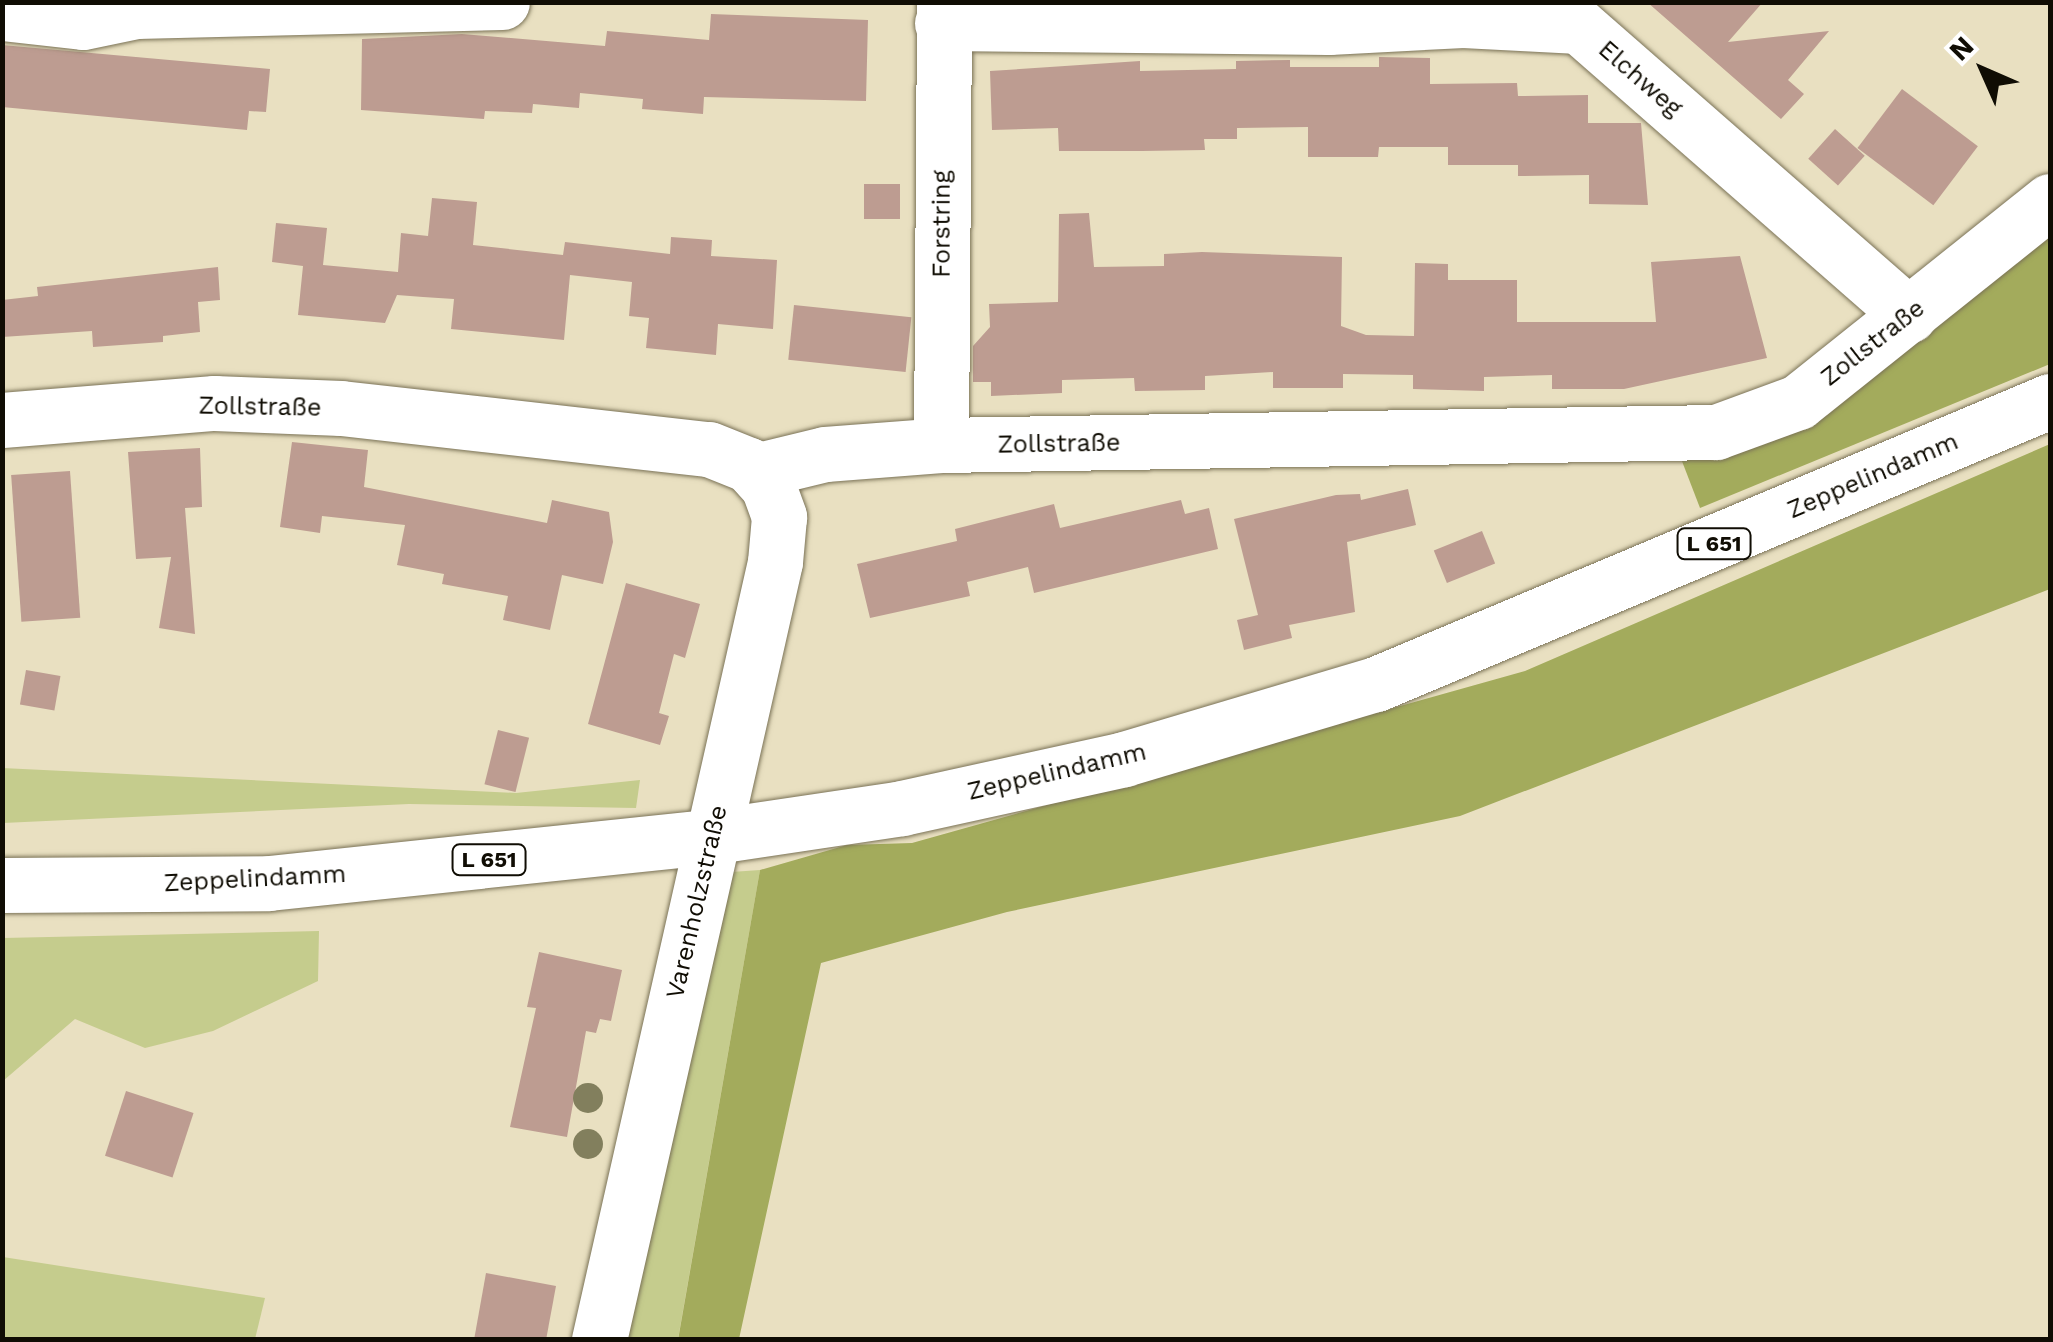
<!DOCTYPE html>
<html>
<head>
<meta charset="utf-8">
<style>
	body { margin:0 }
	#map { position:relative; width:2053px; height:1342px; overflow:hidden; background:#e9e0c1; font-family:"Work Sans",sans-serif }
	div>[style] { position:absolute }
	.green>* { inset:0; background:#c5cc8d }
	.forest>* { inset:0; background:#a3ab5c }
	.building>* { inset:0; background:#bd9c91; transform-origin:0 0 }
	.roads { filter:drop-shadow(0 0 2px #7a7256) drop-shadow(0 0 2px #7a7256) }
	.minor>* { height:55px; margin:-27.5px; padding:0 27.5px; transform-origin:27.5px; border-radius:27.5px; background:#fff }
	.major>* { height:55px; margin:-27.5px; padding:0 27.5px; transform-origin:27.5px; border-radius:27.5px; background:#fff }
	.trees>* { width:30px; height:30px; margin:-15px; border-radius:50%; background:#827f5d }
	span { translate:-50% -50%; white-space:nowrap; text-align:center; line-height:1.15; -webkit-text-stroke:9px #fff; paint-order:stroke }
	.shield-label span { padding:2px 8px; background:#fff; border:2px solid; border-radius:8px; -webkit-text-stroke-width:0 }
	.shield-label { font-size:22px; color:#100d04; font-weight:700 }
	.street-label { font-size:25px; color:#100d04 }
	.frame { position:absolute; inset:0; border:5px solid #100d04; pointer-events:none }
	.north { position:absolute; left:1933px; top:20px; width:100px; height:100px; -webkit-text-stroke:8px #fff; paint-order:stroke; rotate:315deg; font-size:28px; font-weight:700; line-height:40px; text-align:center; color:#100d04 }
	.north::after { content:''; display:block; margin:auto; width:35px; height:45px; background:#100d04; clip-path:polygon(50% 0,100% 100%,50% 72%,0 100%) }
</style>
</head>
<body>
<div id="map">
	<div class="green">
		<i style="clip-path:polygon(2px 768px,516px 793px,640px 780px,636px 808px,409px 804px,3px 823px)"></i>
		<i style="clip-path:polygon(760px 870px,678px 1339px,627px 1340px,717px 873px)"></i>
		<i style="clip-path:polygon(319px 931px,318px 981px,213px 1031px,145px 1048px,75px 1019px,3px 1081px,3px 938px)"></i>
		<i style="clip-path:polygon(3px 1257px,265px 1298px,255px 1339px,3px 1339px)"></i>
	</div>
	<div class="forest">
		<i style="clip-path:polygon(2050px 218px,2050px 364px,1700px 508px,1680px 456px)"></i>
		<i style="clip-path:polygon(2050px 444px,2050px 589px,1460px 816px,1007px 912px,821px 963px,739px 1339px,678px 1340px,760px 870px,847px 845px,912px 843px,1525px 671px)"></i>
	</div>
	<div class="building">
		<i style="clip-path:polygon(1647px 2px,1763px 2px,1728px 42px,1829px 31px,1788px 80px,1804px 94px,1781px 119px)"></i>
		<i style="clip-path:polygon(711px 14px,868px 20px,866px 101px,704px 97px,703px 114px,642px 109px,643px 99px,580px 93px,579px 108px,533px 104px,532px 113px,485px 111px,484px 119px,361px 110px,362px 39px,462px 34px,605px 46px,607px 31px,709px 40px)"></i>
		<i style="clip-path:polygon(2px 45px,270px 69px,266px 112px,249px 111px,247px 130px,2px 107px)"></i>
		<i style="clip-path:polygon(1379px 57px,1430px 58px,1430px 84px,1517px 83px,1518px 96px,1588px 95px,1588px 123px,1641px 123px,1648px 205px,1589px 204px,1589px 175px,1518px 176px,1518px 165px,1448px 165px,1448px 147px,1379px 147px,1378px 157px,1308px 157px,1308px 127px,1237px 128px,1237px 139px,1204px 139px,1205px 150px,1142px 151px,1059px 151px,1058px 128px,992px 130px,990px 71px,1140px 61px,1140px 71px,1236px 69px,1236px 61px,1290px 60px,1290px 67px,1379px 67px)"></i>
		<i style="left:1902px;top:89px;width:95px;height:74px;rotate:37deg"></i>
		<i style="left:1835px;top:129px;width:40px;height:40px;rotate:42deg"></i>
		<i style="left:864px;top:184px;width:36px;height:35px"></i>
		<i style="clip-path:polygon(432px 198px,477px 202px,473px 245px,563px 255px,565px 242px,670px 254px,671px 237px,712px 240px,711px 256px,777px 260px,773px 329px,718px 324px,716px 355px,646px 348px,649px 318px,629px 316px,632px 282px,570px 275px,564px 340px,451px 329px,454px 299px,423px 297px,397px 295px,385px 323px,298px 315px,303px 266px,272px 262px,276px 223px,327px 228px,323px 265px,398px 272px,401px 233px,428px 236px)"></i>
		<i style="clip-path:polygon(1089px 213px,1094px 267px,1164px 266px,1164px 254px,1202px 252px,1342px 257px,1341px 326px,1366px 335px,1414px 336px,1415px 263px,1448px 264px,1448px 280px,1517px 280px,1517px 322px,1656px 322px,1651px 262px,1740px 256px,1767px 358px,1624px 389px,1552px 389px,1552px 375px,1484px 377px,1484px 391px,1413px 389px,1413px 375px,1343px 374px,1343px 388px,1273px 388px,1273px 372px,1205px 376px,1205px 390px,1135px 391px,1134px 378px,1062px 380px,1062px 393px,991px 396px,991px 382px,973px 382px,973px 346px,990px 327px,989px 304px,1058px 302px,1059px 214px)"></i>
		<i style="clip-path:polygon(218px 267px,220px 300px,198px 302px,200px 332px,163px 336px,163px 342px,93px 347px,92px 331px,2px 337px,2px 300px,38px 296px,37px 287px)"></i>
		<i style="left:794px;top:305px;width:118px;height:55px;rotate:6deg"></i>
		<i style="clip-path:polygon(292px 442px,368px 450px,364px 487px,547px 523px,552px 500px,609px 512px,613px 542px,603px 584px,562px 575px,550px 630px,503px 620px,508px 596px,442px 584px,444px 574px,397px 565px,405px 525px,322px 516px,320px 533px,280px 527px)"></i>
		<i style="clip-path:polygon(200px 448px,202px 507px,185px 508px,195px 634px,159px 628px,171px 557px,136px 559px,128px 452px)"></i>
		<i style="left:70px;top:471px;width:147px;height:59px;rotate:86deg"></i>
		<i style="clip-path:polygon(1408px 489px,1416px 525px,1347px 542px,1355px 612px,1289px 625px,1292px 638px,1244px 650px,1237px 620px,1258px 615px,1234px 519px,1336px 495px,1360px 494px,1361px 500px)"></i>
		<i style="clip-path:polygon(1181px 500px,1185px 514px,1209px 508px,1218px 549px,1034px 593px,1028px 567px,967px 582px,970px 596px,870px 618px,857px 564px,957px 541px,955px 529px,1054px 504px,1060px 528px)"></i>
		<i style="left:1482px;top:531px;width:35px;height:52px;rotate:68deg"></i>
		<i style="clip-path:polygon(626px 583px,700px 604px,685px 658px,674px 654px,659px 713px,669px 716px,660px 745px,588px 724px)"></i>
		<i style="left:26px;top:670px;width:35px;height:35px;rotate:10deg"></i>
		<i style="left:498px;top:730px;width:32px;height:56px;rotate:14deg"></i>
		<i style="clip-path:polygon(539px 952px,622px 970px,611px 1021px,600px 1019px,596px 1033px,586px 1031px,567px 1137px,510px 1127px,536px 1008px,527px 1007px)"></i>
		<i style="left:126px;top:1091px;width:71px;height:68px;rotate:18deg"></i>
		<i style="clip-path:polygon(486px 1273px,556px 1286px,546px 1340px,474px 1340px)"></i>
	</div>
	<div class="roads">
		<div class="minor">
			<i style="left:2px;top:13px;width:81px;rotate:6.3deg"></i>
			<i style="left:83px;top:22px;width:54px;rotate:-11.7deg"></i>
			<i style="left:136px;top:11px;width:366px;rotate:-1.4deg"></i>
			<i style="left:942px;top:23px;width:387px;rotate:0.6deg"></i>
			<i style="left:1329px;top:27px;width:134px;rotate:-3deg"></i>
			<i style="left:1463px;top:20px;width:116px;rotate:3deg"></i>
			<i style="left:1579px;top:26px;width:439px;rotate:41.2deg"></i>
			<i style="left:2px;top:420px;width:213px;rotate:-4.6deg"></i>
			<i style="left:214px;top:403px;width:127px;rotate:2.3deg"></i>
			<i style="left:341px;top:408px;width:370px;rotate:6.4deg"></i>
			<i style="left:709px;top:449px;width:43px;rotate:21.8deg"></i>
			<i style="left:749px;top:465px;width:28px;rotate:48deg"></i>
			<i style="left:768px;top:486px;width:33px;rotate:70deg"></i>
			<i style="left:779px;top:517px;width:45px;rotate:95.1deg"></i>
			<i style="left:775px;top:562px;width:798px;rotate:102.75deg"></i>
			<i style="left:941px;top:445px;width:443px;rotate:-89.6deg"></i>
			<i style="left:755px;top:471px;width:72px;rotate:-13.7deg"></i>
			<i style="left:825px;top:454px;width:116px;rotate:-4.4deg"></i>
			<i style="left:941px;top:445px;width:775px;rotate:-0.96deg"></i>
			<i style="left:1716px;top:432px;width:87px;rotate:-20.1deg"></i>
			<i style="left:1798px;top:402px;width:322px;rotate:-38.6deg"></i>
		</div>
		<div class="major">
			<i style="left:2px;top:885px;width:267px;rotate:-0.4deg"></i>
			<i style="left:269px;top:883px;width:442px;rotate:-6deg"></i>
			<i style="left:709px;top:837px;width:195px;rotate:-8.5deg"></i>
			<i style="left:902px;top:808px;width:227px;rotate:-12.4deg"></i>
			<i style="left:1124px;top:759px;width:263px;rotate:-16.6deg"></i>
			<i style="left:1376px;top:684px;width:731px;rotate:-22.78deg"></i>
		</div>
	</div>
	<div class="trees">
		<i style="left:588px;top:1098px"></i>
		<i style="left:588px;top:1144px"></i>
	</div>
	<div class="shield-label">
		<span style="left:1714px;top:544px">L 651</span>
		<span style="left:489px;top:860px">L 651</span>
	</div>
	<div class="street-label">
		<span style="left:1640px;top:79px;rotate:41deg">Elchweg</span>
		<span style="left:942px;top:224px;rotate:-90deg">Forstring</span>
		<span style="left:1873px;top:343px;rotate:-38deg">Zollstraße</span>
		<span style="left:260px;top:407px;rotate:1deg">Zollstraße</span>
		<span style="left:1059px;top:444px;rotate:-1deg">Zollstraße</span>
		<span style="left:1873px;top:476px;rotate:-23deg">Zeppelindamm</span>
		<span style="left:1057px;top:772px;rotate:-13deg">Zeppelindamm</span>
		<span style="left:255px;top:879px;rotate:-3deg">Zeppelindamm</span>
		<span style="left:697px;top:902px;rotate:-77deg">Varenholzstraße</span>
	</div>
	<div class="frame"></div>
	<div class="north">N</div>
</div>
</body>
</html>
